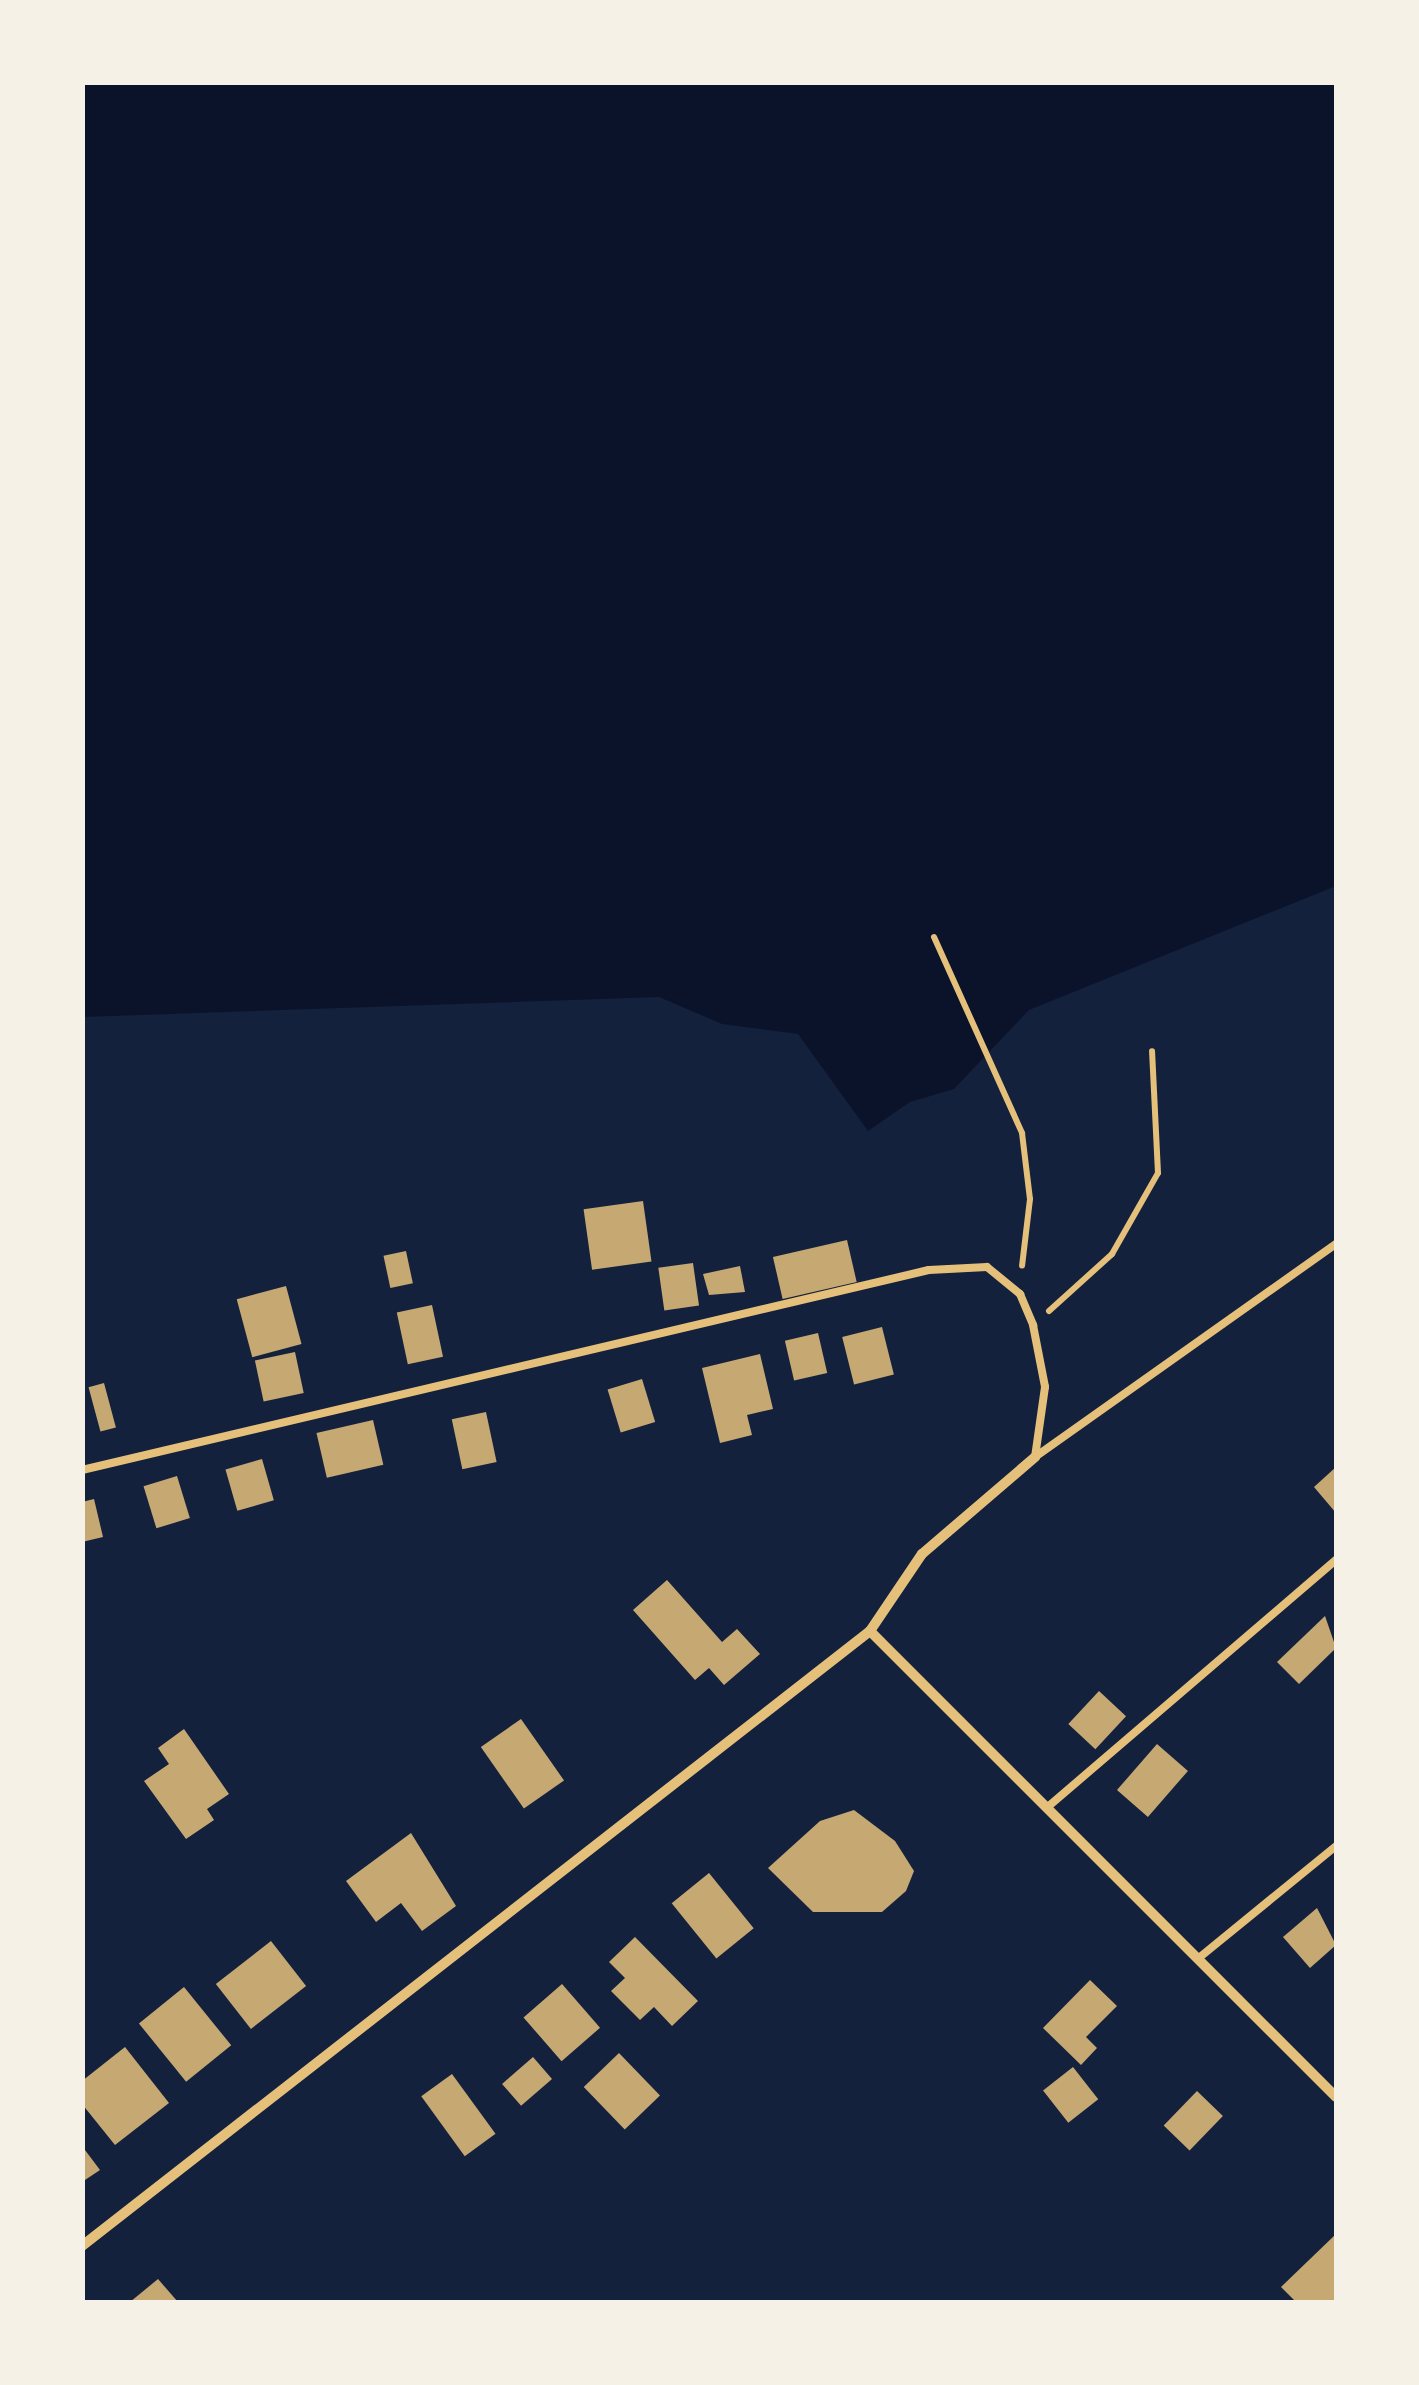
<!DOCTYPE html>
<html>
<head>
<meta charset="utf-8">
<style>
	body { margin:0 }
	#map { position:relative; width:1419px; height:2385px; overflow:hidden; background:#14213d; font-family:Montserrat,sans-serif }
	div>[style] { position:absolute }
	.water>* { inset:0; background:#0b132b }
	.building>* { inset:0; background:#c6a872; transform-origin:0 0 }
	.path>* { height:6px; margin:-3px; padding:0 3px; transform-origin:3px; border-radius:3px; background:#e5c07b }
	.service>* { height:8px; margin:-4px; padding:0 4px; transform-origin:4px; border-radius:4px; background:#e5c07b }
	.minor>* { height:10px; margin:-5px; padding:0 5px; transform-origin:5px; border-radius:5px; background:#e5c07b }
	span { translate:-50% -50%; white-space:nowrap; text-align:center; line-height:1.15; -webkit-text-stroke:10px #f6f1e7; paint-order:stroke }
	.frame { position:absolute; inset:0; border:85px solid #f6f1e7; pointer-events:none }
</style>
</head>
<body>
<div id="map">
	<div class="water">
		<i style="clip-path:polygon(82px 83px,1336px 83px,1336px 886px,1029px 1010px,954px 1089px,910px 1102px,868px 1131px,798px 1034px,722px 1024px,659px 997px,83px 1017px)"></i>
	</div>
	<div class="building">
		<i style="left:643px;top:1201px;width:61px;height:60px;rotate:82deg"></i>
		<i style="left:847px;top:1240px;width:43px;height:76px;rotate:77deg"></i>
		<i style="left:406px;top:1251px;width:33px;height:23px;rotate:78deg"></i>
		<i style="left:693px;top:1263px;width:43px;height:35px;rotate:82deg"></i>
		<i style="clip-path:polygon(740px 1266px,745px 1292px,709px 1295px,703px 1274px)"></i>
		<i style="left:286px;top:1286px;width:60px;height:51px;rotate:75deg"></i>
		<i style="left:432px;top:1305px;width:53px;height:36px;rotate:78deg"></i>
		<i style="left:882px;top:1327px;width:49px;height:41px;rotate:76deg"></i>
		<i style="left:818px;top:1333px;width:41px;height:34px;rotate:77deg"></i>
		<i style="left:295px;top:1352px;width:42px;height:41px;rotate:78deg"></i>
		<i style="clip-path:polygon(760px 1354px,773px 1409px,747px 1415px,752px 1435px,720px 1443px,702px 1368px)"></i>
		<i style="left:642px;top:1379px;width:45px;height:36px;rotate:73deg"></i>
		<i style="left:104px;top:1383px;width:46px;height:16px;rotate:75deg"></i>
		<i style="left:486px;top:1412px;width:51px;height:35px;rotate:78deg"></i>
		<i style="left:373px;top:1420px;width:46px;height:58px;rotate:77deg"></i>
		<i style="left:262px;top:1459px;width:43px;height:38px;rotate:74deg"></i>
		<i style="clip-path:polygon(1336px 1467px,1336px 1513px,1314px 1487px)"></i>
		<i style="left:177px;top:1476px;width:44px;height:35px;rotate:73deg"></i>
		<i style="clip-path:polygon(94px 1499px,103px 1537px,82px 1542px,82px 1502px)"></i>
		<i style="clip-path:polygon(667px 1580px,722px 1642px,737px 1629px,760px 1654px,724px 1685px,709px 1668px,695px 1680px,633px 1610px)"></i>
		<i style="clip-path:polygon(1325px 1616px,1336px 1648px,1299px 1684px,1277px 1662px)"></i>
		<i style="left:1099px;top:1691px;width:37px;height:45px;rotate:43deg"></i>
		<i style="left:521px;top:1719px;width:75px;height:49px;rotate:55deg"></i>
		<i style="clip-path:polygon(184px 1729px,229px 1794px,207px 1809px,214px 1820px,186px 1839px,144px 1781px,169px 1764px,158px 1748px)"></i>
		<i style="left:1157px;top:1744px;width:41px;height:61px;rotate:41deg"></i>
		<i style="clip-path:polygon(854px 1810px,895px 1841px,914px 1871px,906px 1891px,882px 1912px,813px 1912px,768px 1868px,820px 1821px)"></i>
		<i style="clip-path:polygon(411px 1833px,456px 1906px,422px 1931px,401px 1903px,376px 1922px,346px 1881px)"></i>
		<i style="left:709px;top:1873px;width:71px;height:48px;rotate:51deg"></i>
		<i style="clip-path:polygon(1317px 1908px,1336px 1945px,1310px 1968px,1283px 1937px)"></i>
		<i style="clip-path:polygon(635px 1937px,698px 2001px,672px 2026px,654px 2007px,640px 2020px,611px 1991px,625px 1978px,609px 1962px)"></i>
		<i style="left:271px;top:1941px;width:57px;height:70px;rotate:52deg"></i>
		<i style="clip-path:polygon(1090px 1980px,1117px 2006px,1086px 2037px,1097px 2048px,1081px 2065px,1043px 2028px)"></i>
		<i style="left:562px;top:1984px;width:58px;height:51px;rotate:49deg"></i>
		<i style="left:184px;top:1987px;width:75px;height:58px;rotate:51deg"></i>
		<i style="clip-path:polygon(125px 2047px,169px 2103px,115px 2145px,82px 2104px,82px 2081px)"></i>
		<i style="left:619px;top:2053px;width:59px;height:49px;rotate:46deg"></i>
		<i style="left:533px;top:2057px;width:29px;height:41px;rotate:49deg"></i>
		<i style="left:1073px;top:2067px;width:41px;height:38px;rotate:52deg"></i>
		<i style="left:452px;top:2074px;width:74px;height:38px;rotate:54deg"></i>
		<i style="left:1197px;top:2091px;width:36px;height:48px;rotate:44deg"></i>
		<i style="clip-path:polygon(82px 2146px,100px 2170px,82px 2182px)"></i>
		<i style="clip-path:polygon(1336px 2234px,1336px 2302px,1296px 2302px,1281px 2287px)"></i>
		<i style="clip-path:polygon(158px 2279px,178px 2302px,130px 2302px)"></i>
	</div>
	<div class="path">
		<i style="left:934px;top:937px;width:215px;rotate:65.8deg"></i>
		<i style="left:1022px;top:1133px;width:66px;rotate:83.1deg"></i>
		<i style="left:1030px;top:1199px;width:67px;rotate:96.8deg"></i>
		<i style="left:1049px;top:1311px;width:85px;rotate:-42.1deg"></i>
		<i style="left:1112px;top:1254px;width:93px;rotate:-60.4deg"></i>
		<i style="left:1158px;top:1173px;width:122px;rotate:-92.8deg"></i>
	</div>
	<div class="service">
		<i style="left:1035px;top:1457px;width:369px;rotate:-35.3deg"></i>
		<i style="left:82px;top:1470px;width:870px;rotate:-13.29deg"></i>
		<i style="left:929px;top:1270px;width:58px;rotate:-3deg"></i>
		<i style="left:987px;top:1267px;width:43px;rotate:39.3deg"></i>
		<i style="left:1020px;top:1294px;width:34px;rotate:67deg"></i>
		<i style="left:1033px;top:1325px;width:63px;rotate:79deg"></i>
		<i style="left:1045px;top:1387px;width:71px;rotate:98.1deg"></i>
		<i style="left:1050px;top:1805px;width:377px;rotate:-40.6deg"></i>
		<i style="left:1200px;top:1957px;width:176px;rotate:-39.2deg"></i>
	</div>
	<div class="minor">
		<i style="left:870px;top:1631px;width:659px;rotate:45deg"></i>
		<i style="left:82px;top:2246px;width:1000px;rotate:-37.97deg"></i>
		<i style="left:870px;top:1631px;width:93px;rotate:-56deg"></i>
		<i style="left:922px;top:1554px;width:149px;rotate:-40.6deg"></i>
	</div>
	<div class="frame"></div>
</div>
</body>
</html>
